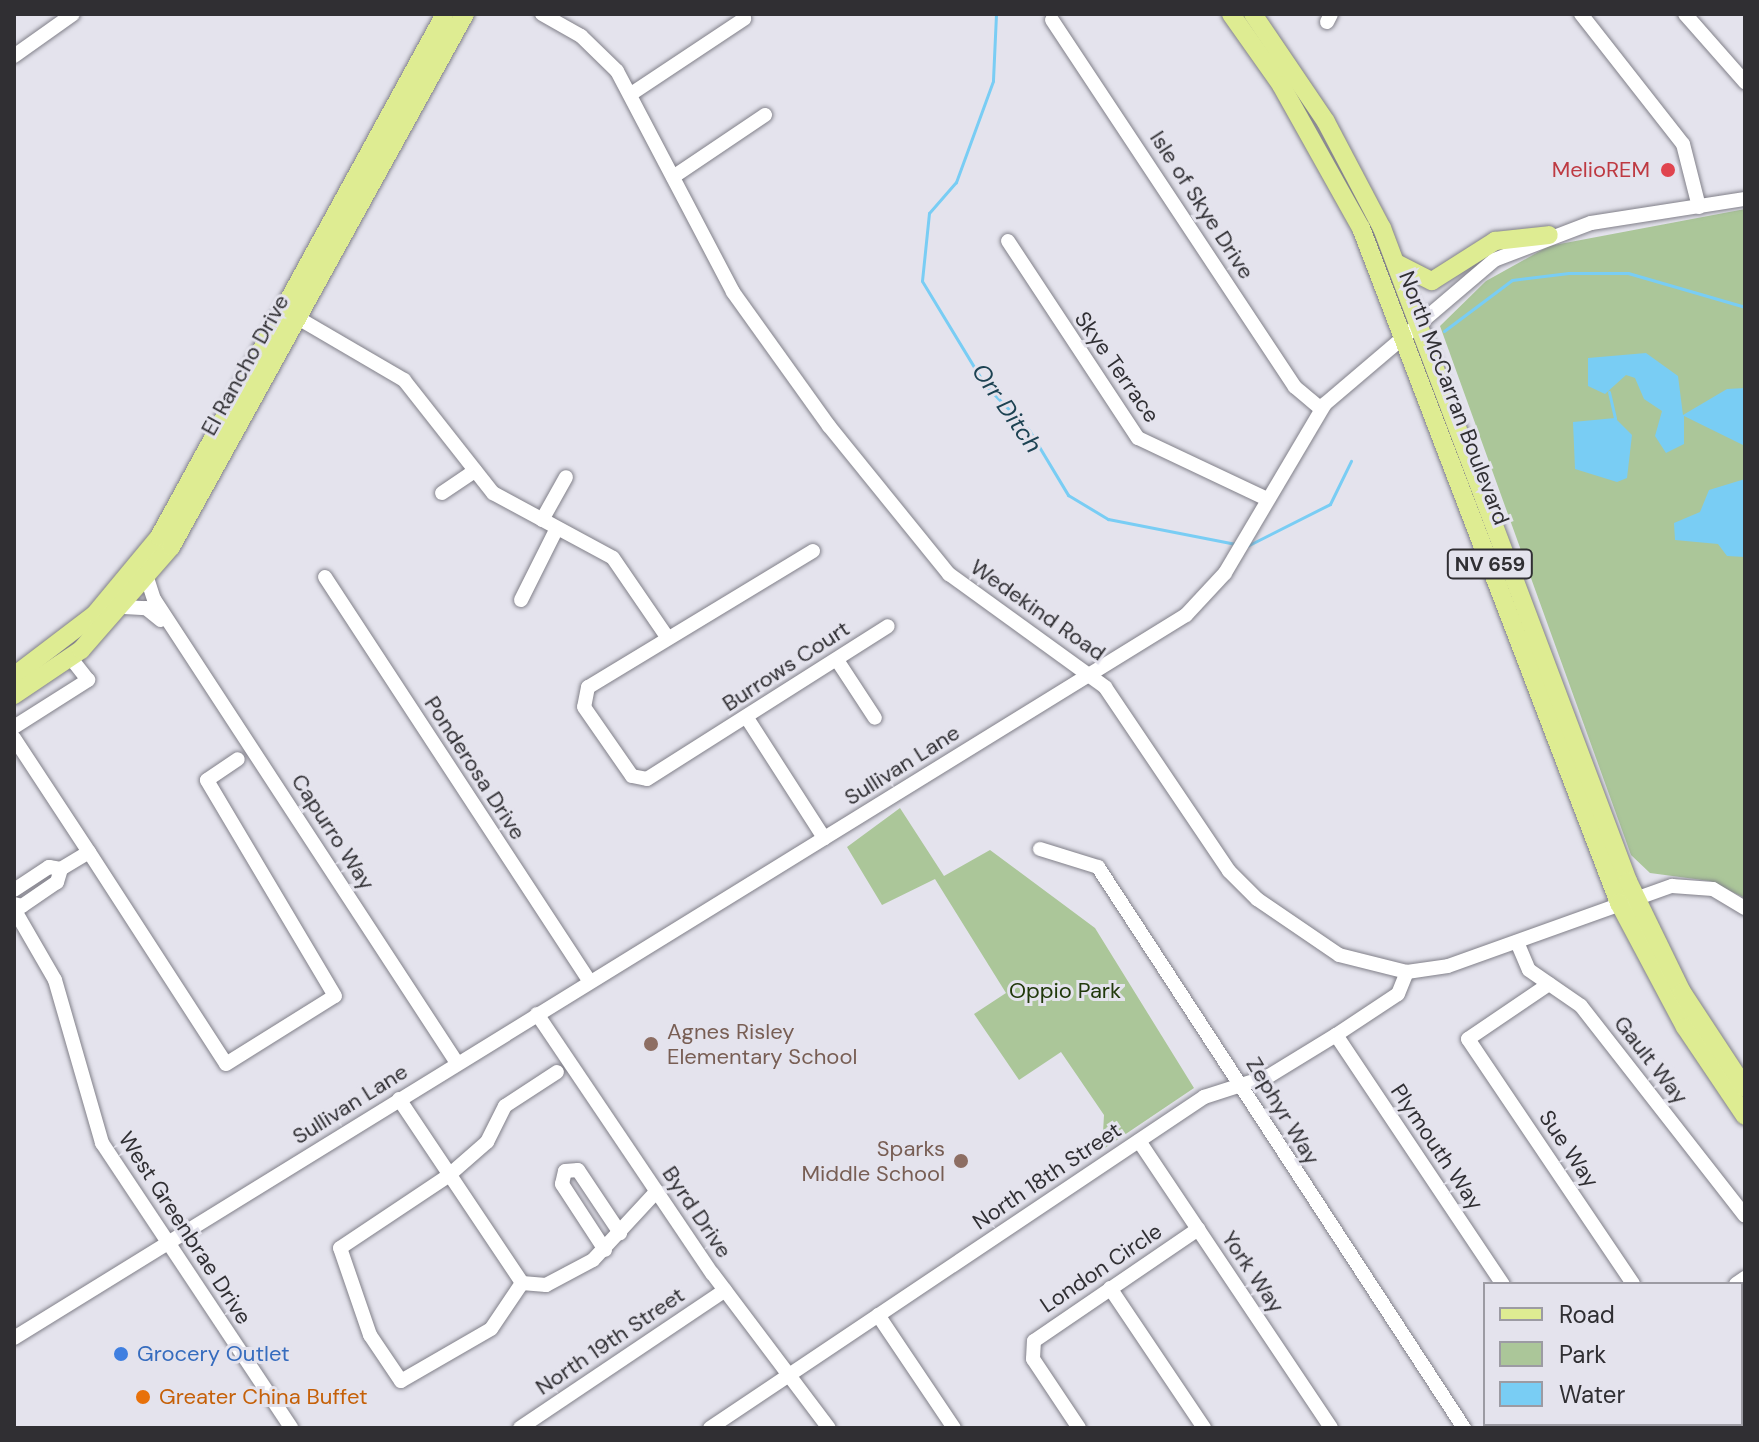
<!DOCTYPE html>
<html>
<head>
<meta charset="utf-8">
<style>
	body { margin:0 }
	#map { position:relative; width:1759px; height:1442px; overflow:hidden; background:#e4e3ed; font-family:"DM Sans",sans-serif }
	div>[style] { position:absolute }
	.green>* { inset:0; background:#abc699 }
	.water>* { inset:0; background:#79cdf4 }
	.stream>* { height:3px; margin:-1.5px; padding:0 1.5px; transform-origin:1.5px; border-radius:1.5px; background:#79cdf4 }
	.roads { filter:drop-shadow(0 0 2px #818089) drop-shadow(0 0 2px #818089) }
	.minor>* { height:14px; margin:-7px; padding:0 7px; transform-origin:7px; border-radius:7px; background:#fff }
	.major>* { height:18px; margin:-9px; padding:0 9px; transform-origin:9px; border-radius:9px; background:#deec92 }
	.dots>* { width:22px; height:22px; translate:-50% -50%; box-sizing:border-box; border:4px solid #e4e3ed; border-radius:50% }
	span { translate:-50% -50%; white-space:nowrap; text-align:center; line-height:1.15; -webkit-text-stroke:6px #e4e3ed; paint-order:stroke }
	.shield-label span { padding:2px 6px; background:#e4e3ed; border:2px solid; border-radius:6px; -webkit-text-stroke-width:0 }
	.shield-label { font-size:20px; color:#302f33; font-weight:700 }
	.health-label { font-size:22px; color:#be3a42 }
	.right { translate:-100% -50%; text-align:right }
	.street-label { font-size:22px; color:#302f33 }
	.park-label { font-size:22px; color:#21390b }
	.education-label { font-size:22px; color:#785e54 }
	.left { translate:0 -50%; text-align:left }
	.shop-label { font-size:22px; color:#366cbe }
	.food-label { font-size:22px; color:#c56008 }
	.water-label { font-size:24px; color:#1c4252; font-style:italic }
	.frame { position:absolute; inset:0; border:16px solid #302f33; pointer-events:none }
	.legend { position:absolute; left:1483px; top:1282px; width:260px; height:144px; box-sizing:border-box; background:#e4e3ed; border:2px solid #9c9ba3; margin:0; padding:10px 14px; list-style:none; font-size:24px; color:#302f33 }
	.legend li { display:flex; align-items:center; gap:16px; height:40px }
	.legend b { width:40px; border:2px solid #9c9ba3 }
</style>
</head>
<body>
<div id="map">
	<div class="green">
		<i style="clip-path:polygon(1745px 209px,1745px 898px,1710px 881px,1650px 873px,1631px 855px,1440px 326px,1486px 281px,1549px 246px)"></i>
		<i style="clip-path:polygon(900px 808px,944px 876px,990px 850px,1095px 928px,1194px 1088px,1102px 1150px,1104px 1115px,1061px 1052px,1019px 1080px,974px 1014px,1006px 993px,935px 879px,882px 905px,847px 847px)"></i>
	</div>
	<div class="water">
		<i style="clip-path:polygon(1646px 353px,1678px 376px,1683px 415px,1727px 389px,1745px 388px,1745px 446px,1684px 416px,1684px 444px,1666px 453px,1655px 436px,1662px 411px,1644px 399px,1635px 378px,1626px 375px,1605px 394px,1588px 386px,1588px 358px)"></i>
		<i style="clip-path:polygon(1615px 418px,1632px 435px,1627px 478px,1617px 482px,1575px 469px,1573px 422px)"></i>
		<i style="clip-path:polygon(1745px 479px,1745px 557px,1727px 556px,1718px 544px,1675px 540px,1674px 523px,1700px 512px,1709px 490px)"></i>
	</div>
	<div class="stream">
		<i style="left:996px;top:14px;width:67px;rotate:92.6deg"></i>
		<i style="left:993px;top:81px;width:108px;rotate:110.1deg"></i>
		<i style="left:956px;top:182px;width:41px;rotate:131.1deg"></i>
		<i style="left:929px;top:213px;width:68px;rotate:95.9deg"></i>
		<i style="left:922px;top:281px;width:122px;rotate:58.8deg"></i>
		<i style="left:985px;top:385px;width:63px;rotate:45.6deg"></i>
		<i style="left:1029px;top:430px;width:76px;rotate:59deg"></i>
		<i style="left:1068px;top:495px;width:47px;rotate:31deg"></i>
		<i style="left:1108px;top:519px;width:130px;rotate:11.1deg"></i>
		<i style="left:1444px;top:331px;width:85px;rotate:-36.9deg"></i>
		<i style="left:1512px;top:280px;width:57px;rotate:-7deg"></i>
		<i style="left:1569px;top:273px;width:59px"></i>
		<i style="left:1628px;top:273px;width:122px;rotate:16.2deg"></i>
		<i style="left:1609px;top:392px;width:27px;rotate:77deg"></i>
		<i style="left:1247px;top:546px;width:93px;rotate:-26.8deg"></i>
		<i style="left:1330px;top:504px;width:48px;rotate:-64deg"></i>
	</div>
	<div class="roads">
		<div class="minor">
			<i style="left:542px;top:14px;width:45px;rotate:29.4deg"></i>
			<i style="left:581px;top:36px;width:50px;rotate:44.2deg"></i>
			<i style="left:617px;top:71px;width:250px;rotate:62.3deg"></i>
			<i style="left:733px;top:292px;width:165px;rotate:54.4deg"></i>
			<i style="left:829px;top:426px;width:191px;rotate:51deg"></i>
			<i style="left:949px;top:574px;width:193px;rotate:35.9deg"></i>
			<i style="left:1105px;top:687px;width:222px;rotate:56deg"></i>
			<i style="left:1229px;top:871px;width:40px;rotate:45deg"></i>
			<i style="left:1257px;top:899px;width:99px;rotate:34.3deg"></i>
			<i style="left:1339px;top:955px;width:70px;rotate:14deg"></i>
			<i style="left:1407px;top:972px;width:41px;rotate:-8.3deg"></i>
			<i style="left:1448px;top:966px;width:238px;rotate:-19.7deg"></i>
			<i style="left:1672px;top:886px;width:41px;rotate:4.2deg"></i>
			<i style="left:1713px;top:889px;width:37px;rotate:31deg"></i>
			<i style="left:1581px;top:14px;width:165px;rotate:51.9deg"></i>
			<i style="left:1683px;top:144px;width:65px;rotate:75.7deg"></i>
			<i style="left:1685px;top:14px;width:91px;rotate:48.6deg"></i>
			<i style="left:1052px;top:20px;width:440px;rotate:56.5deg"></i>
			<i style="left:1295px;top:387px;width:34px;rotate:40deg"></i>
			<i style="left:1327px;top:22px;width:9px;rotate:-63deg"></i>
			<i style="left:14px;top:56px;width:72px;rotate:-35.4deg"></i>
			<i style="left:631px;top:94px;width:136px;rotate:-33.6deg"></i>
			<i style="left:673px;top:177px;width:111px;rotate:-34deg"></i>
			<i style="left:1008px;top:241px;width:236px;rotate:56.6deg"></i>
			<i style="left:1138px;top:438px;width:143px;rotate:25.3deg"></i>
			<i style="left:298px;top:318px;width:123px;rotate:30.3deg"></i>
			<i style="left:404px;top:380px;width:144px;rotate:51.8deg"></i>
			<i style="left:493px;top:493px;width:136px;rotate:28.4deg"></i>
			<i style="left:613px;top:558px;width:96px;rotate:55.6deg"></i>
			<i style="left:442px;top:493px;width:40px;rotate:-34deg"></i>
			<i style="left:542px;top:520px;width:49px;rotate:-60.8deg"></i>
			<i style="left:813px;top:551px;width:263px;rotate:148.8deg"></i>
			<i style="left:588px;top:687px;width:20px;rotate:101deg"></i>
			<i style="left:584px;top:707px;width:84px;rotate:55.2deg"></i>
			<i style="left:632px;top:776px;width:15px;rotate:11deg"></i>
			<i style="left:647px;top:779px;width:285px;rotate:-32.4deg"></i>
			<i style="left:325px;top:577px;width:484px;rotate:56.8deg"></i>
			<i style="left:147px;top:578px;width:22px;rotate:72deg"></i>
			<i style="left:154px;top:599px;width:554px;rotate:56.85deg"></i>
			<i style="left:521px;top:600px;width:80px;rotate:-63.4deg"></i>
			<i style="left:124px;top:607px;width:22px;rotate:3deg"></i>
			<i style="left:146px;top:608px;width:19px;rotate:39deg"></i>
			<i style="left:837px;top:660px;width:69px;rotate:56.8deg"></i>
			<i style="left:747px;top:718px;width:143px;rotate:57.3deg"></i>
			<i style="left:14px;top:727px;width:88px;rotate:-32.4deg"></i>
			<i style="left:88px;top:680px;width:28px;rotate:-128deg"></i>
			<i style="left:14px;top:738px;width:136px;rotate:56.7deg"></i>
			<i style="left:89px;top:852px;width:33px;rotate:149deg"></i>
			<i style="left:61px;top:869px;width:14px;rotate:107deg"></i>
			<i style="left:57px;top:882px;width:42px;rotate:145.6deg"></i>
			<i style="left:22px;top:906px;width:8px;rotate:-166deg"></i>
			<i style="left:1040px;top:849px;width:61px;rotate:17.2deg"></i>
			<i style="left:1098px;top:867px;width:670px;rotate:56.88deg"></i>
			<i style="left:89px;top:852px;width:252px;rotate:57.1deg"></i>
			<i style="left:226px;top:1064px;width:128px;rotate:-32deg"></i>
			<i style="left:335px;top:996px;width:251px;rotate:-120.7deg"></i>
			<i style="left:207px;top:780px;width:37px;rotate:-34deg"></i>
			<i style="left:14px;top:890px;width:42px;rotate:-33.3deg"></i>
			<i style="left:49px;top:867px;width:12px;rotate:9deg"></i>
			<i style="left:14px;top:909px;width:82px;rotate:60deg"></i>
			<i style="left:55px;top:980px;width:170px;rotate:73.9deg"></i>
			<i style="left:102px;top:1143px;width:342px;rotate:56.4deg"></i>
			<i style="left:1517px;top:942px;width:30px;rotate:67deg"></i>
			<i style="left:1529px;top:970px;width:63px;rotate:34.7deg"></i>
			<i style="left:1581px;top:1006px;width:266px;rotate:52deg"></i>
			<i style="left:1549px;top:984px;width:98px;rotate:145.8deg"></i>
			<i style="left:1468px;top:1039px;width:295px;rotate:56deg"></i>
			<i style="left:537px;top:1014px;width:313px;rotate:56deg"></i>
			<i style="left:712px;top:1273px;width:194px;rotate:53deg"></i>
			<i style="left:1336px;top:1035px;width:300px;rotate:56.2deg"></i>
			<i style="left:399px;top:1099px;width:221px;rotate:56.2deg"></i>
			<i style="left:522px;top:1283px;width:24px;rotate:5deg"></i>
			<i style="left:546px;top:1285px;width:53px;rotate:-28deg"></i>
			<i style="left:593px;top:1260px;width:94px;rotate:-47.2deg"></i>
			<i style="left:1139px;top:1141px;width:345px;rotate:56.2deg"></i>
			<i style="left:605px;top:1250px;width:79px;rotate:-123.1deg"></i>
			<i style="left:562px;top:1184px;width:13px;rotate:-77deg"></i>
			<i style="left:565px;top:1171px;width:13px;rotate:-4deg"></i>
			<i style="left:578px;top:1170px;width:76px;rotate:56.3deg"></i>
			<i style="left:522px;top:1283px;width:55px;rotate:124deg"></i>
			<i style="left:491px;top:1329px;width:104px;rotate:150deg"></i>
			<i style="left:401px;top:1381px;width:55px;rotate:-124deg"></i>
			<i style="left:370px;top:1335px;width:92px;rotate:-109deg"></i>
			<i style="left:340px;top:1248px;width:130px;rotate:-33.7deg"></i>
			<i style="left:448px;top:1176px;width:52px;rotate:-41.1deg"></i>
			<i style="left:487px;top:1142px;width:40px;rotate:-63.4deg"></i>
			<i style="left:505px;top:1106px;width:62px;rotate:-33.2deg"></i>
			<i style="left:1736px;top:1284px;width:11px;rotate:-34deg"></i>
			<i style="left:1110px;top:1288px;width:169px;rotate:56.1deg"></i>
			<i style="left:878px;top:1315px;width:136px;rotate:56.1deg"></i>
			<i style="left:14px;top:1338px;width:1377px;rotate:-31.67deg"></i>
			<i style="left:1186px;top:615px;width:57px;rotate:-47.1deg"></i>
			<i style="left:1225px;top:573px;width:196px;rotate:-59.4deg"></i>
			<i style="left:1325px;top:404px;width:222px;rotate:-40.4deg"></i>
			<i style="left:1494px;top:260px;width:104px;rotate:-20.9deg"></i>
			<i style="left:1591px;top:223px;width:156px;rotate:-8.9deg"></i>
			<i style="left:1596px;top:1424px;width:5px;rotate:53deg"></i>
			<i style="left:520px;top:1428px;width:247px;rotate:-33.9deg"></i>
			<i style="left:710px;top:1428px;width:595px;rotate:-33.82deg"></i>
			<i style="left:1204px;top:1097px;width:68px;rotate:-17.9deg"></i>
			<i style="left:1269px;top:1076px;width:79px;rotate:-31.5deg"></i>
			<i style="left:1336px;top:1035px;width:74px;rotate:-33.5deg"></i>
			<i style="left:1398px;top:994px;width:24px;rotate:-68deg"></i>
			<i style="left:1079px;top:1428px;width:83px;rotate:-123.7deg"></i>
			<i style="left:1033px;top:1359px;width:18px;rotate:-87deg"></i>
			<i style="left:1034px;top:1341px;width:199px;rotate:-34.3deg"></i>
			<i style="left:1522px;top:1428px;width:7px;rotate:-34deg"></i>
		</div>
		<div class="major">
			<i style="left:1231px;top:14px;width:87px;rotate:54.8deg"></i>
			<i style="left:1281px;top:85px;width:164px;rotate:60.8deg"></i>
			<i style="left:1361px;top:228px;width:723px;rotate:69.08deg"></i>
			<i style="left:1619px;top:903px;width:140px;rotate:62deg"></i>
			<i style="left:1685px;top:1027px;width:107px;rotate:56deg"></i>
			<i style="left:1253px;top:14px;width:130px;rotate:55.9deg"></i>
			<i style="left:1326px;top:122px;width:120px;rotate:62.2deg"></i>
			<i style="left:1382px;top:228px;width:698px;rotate:69.36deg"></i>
			<i style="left:1628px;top:881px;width:123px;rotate:64.1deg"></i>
			<i style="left:1682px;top:992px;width:115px;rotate:56.7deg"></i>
			<i style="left:1398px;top:264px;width:38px;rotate:27deg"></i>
			<i style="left:1432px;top:281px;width:75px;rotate:-32.4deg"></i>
			<i style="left:1495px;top:241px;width:54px;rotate:-6.3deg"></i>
			<i style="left:14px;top:676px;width:102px;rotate:-37.4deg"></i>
			<i style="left:95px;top:614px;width:100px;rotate:-50.3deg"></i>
			<i style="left:159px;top:537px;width:596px;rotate:-61.33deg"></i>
			<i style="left:14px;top:695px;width:81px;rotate:-33.9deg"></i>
			<i style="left:81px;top:650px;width:137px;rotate:-48.9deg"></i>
			<i style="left:171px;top:547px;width:609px;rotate:-61.12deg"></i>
		</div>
	</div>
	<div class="dots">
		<i style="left:1668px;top:170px;background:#e0444e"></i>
		<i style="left:651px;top:1044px;background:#8d6e63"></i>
		<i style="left:961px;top:1161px;background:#8d6e63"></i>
		<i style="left:121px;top:1354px;background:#3f7fe0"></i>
		<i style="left:143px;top:1397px;background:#e8710a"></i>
	</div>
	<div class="shield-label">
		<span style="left:1490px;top:564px">NV 659</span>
	</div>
	<div class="health-label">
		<span class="right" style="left:1650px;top:170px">MelioREM</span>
	</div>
	<div class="street-label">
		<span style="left:1202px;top:205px;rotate:57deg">Isle of Skye Drive</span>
		<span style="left:245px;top:365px;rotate:-61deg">El Rancho Drive</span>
		<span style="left:1117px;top:367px;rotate:55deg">Skye Terrace</span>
		<span style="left:1454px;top:398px;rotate:69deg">North McCarran Boulevard</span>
		<span style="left:1038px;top:610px;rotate:35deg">Wedekind Road</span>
		<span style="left:786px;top:666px;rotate:-33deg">Burrows Court</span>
		<span style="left:902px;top:765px;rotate:-32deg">Sullivan Lane</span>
		<span style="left:475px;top:768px;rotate:57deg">Ponderosa Drive</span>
		<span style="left:333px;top:832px;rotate:57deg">Capurro Way</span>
		<span style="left:1651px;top:1060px;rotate:52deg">Gault Way</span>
		<span style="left:350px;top:1104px;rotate:-32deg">Sullivan Lane</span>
		<span style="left:1283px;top:1111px;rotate:59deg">Zephyr Way</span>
		<span style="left:1437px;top:1147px;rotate:56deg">Plymouth Way</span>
		<span style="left:1569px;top:1149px;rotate:56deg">Sue Way</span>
		<span style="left:1047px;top:1176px;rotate:-34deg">North 18th Street</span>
		<span style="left:697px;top:1212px;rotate:56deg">Byrd Drive</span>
		<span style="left:185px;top:1228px;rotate:57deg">West Greenbrae Drive</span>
		<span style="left:1101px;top:1268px;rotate:-34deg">London Circle</span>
		<span style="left:1253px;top:1272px;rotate:56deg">York Way</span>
		<span style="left:610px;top:1341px;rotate:-34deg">North 19th Street</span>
	</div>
	<div class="park-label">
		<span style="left:1065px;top:991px">Oppio Park</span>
	</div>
	<div class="education-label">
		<span class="left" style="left:667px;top:1044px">Agnes Risley<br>Elementary School</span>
		<span class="right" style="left:945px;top:1161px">Sparks<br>Middle School</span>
	</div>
	<div class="shop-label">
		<span class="left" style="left:137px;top:1354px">Grocery Outlet</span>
	</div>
	<div class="food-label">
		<span class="left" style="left:159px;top:1397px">Greater China Buffet</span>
	</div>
	<div class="water-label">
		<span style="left:1007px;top:408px;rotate:55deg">Orr Ditch</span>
	</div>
	<div class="frame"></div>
	<ul class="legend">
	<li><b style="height:10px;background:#deec92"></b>Road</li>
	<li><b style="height:22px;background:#abc699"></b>Park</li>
	<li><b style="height:22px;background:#79cdf4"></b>Water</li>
	</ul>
</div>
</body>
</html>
